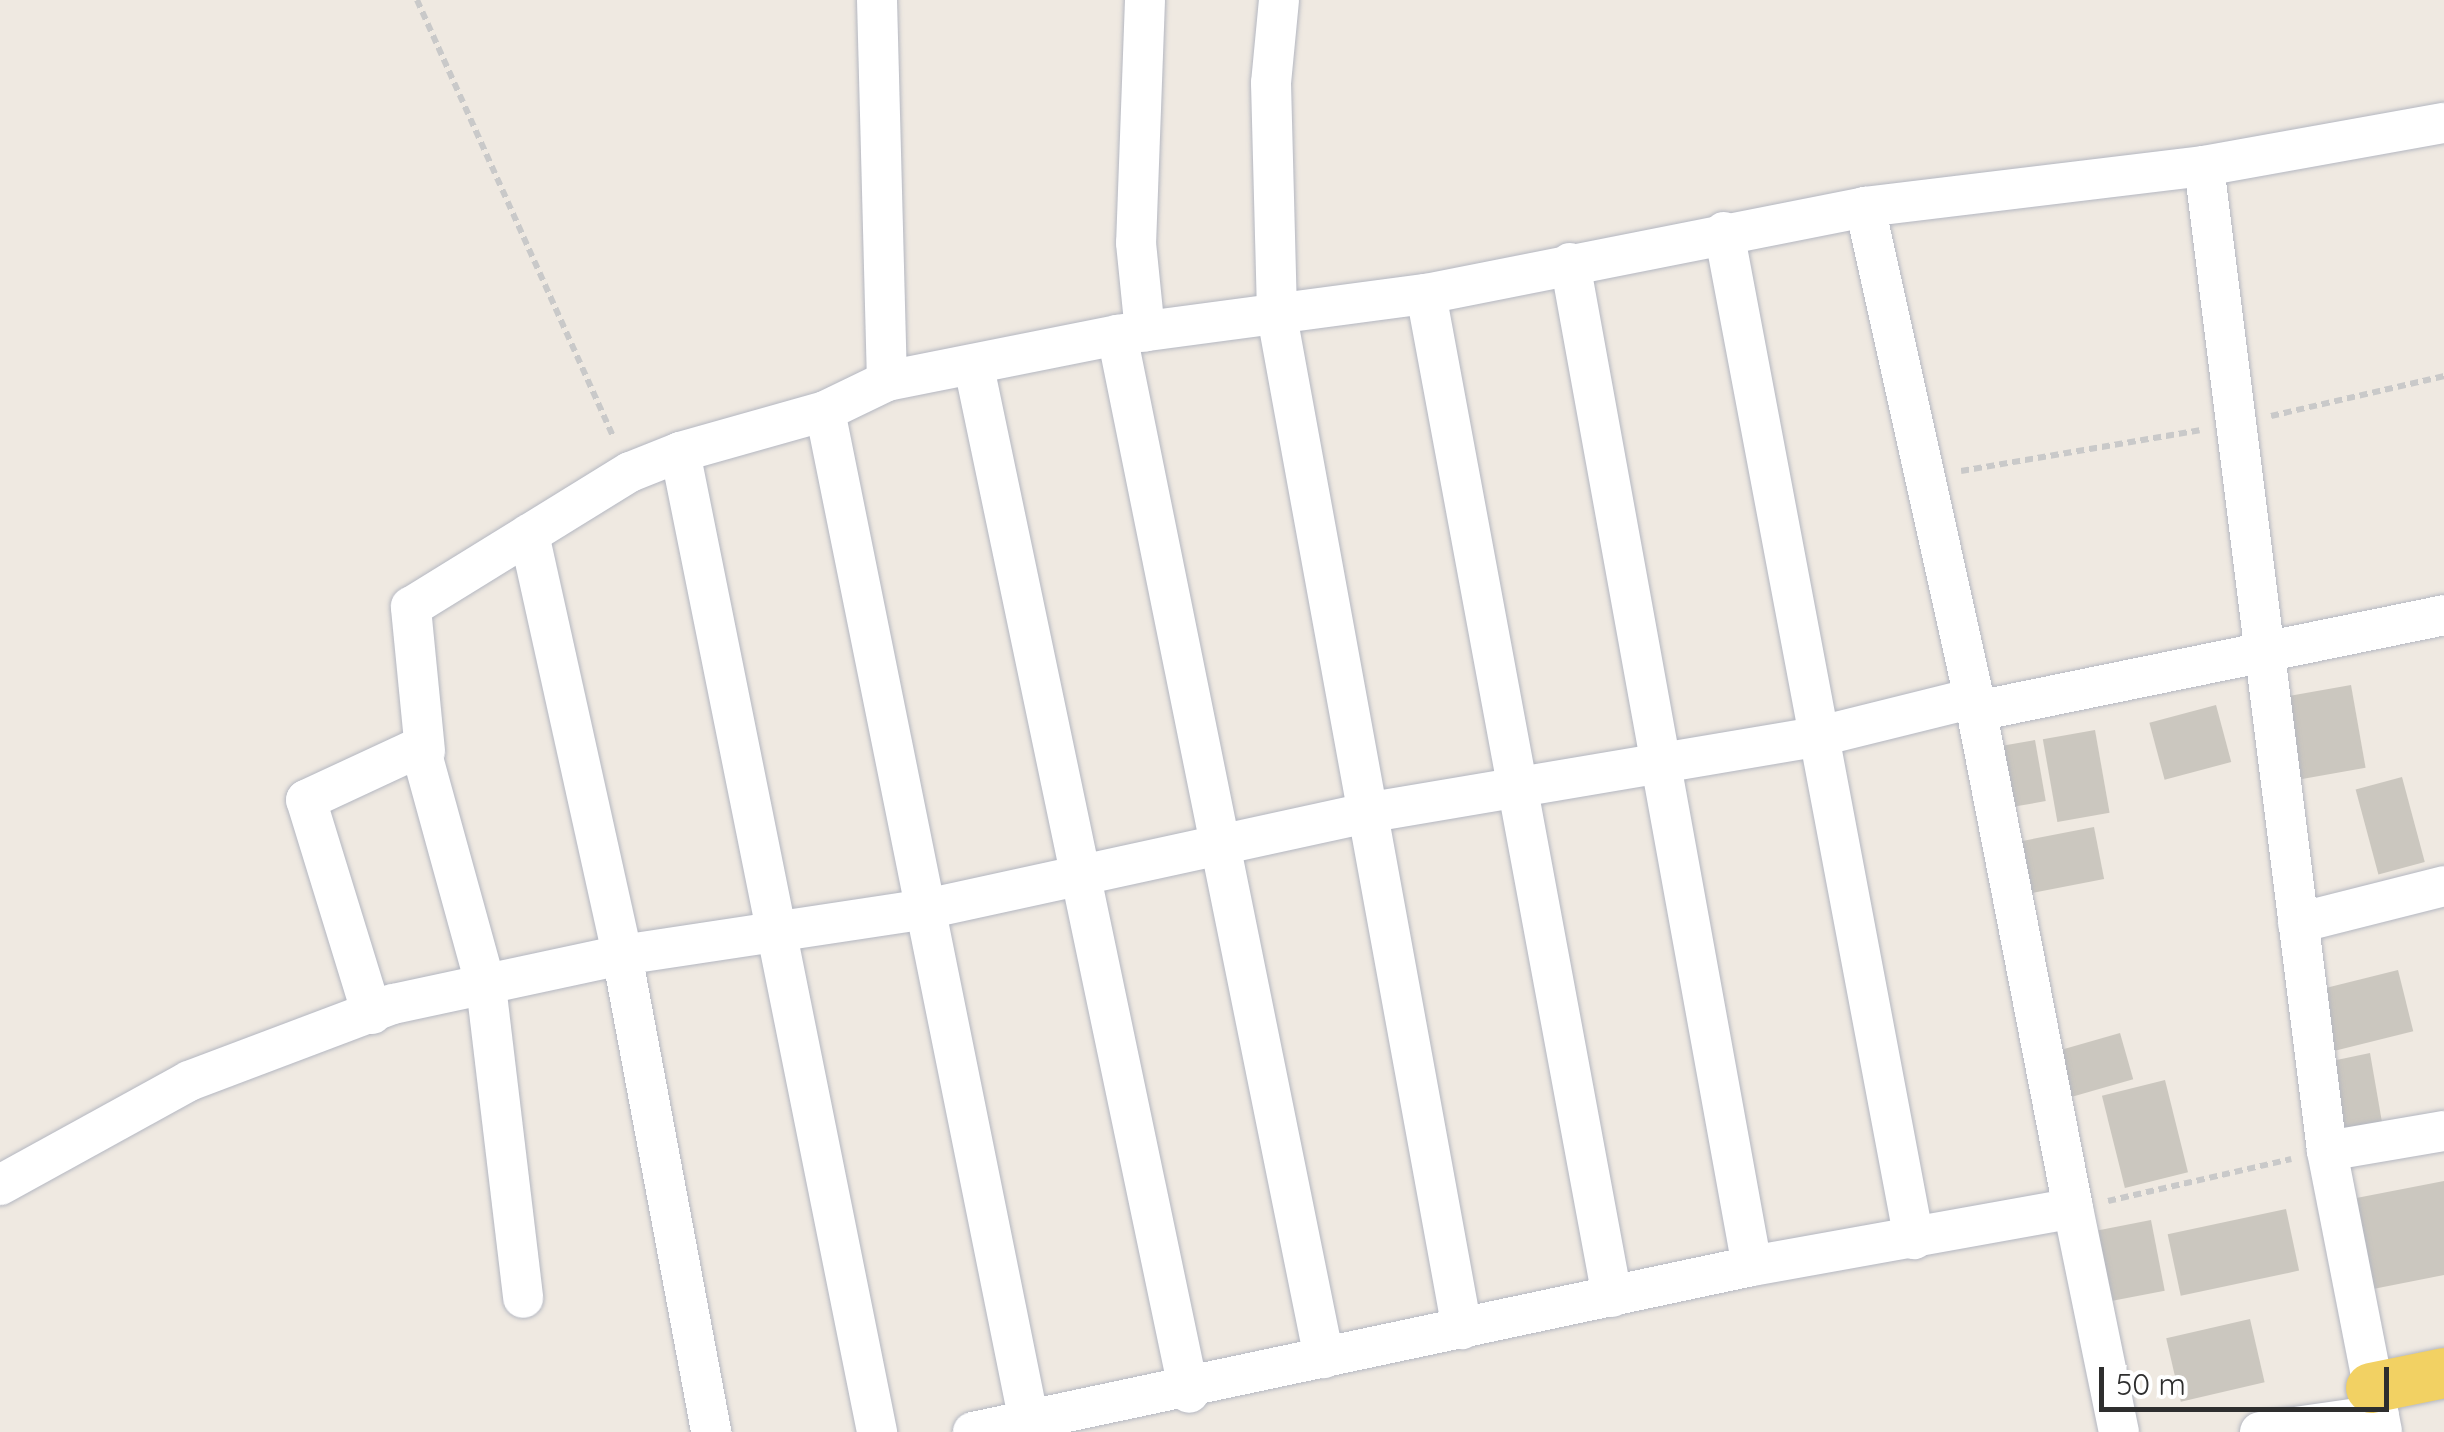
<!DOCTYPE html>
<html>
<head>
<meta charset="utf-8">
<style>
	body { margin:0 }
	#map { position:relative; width:2444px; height:1432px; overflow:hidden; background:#efe9e1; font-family:Quicksand,sans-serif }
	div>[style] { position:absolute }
	.building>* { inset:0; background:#cbc7bf; transform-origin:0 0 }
	.path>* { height:6px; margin-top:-3px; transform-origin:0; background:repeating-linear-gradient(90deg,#c9c9c9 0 8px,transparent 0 13px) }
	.roads { filter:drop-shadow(0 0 2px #b4b7c1) drop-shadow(0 0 2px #b4b7c1) }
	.minor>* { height:40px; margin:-20px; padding:0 20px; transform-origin:20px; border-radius:20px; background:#fff }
	.major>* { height:50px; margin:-25px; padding:0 25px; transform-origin:25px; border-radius:25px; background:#f2d163 }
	span { translate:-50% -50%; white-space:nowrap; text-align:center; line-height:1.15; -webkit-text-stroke:8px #fff; paint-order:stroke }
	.scale { position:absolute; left:2099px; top:1367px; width:290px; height:45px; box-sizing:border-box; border:5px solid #2e2e2e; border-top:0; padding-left:12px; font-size:30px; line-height:35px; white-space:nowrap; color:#2e2e2e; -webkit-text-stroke:8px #fff; paint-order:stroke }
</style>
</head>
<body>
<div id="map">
	<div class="building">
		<i style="left:2351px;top:685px;width:84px;height:73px;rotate:80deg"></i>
		<i style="left:2216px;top:705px;width:59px;height:69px;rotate:75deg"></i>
		<i style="left:2095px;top:730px;width:84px;height:53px;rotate:80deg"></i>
		<i style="left:2035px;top:740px;width:62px;height:39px;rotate:80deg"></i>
		<i style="left:2402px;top:777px;width:88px;height:48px;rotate:75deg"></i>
		<i style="left:2094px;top:827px;width:53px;height:78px;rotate:79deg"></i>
		<i style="left:2398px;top:970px;width:63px;height:89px;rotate:76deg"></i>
		<i style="left:2120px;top:1033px;width:48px;height:80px;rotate:74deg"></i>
		<i style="clip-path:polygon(2370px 1053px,2383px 1128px,2346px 1137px,2327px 1062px)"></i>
		<i style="left:2165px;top:1080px;width:95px;height:65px;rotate:76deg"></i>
		<i style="clip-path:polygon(2444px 1181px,2444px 1275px,2363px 1291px,2346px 1200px)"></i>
		<i style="left:2286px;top:1209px;width:63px;height:121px;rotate:78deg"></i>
		<i style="left:2151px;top:1220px;width:72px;height:65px;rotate:79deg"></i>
		<i style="left:2250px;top:1319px;width:65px;height:86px;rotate:77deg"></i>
	</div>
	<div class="path">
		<i style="left:417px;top:0;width:479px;rotate:65.8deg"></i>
		<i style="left:2271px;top:416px;width:178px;rotate:-13deg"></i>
		<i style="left:1961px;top:471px;width:242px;rotate:-9.7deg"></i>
		<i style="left:2108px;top:1201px;width:188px;rotate:-12.9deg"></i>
	</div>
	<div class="roads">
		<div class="minor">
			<i style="left:877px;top:0;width:381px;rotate:88.5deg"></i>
			<i style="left:1145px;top:0;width:243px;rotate:92.1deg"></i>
			<i style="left:1136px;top:243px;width:89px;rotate:84.2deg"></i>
			<i style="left:1279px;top:0;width:83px;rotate:95.5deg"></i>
			<i style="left:1271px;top:83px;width:233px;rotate:88.5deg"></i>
			<i style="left:1277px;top:316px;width:1030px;rotate:79.65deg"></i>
			<i style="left:2204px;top:166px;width:993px;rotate:82.88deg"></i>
			<i style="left:2327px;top:1151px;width:286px;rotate:78.9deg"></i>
			<i style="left:1724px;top:232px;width:1025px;rotate:79.32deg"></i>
			<i style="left:1570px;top:263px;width:1019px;rotate:79.72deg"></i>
			<i style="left:1426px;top:294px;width:1020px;rotate:79.49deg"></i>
			<i style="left:1117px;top:335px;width:1044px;rotate:78.56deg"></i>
			<i style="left:974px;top:367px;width:1048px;rotate:78.16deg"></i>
			<i style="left:825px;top:411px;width:1031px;rotate:78.59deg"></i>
			<i style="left:680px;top:452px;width:1000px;rotate:78.63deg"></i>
			<i style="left:529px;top:534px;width:431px;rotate:77.5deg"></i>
			<i style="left:622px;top:955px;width:485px;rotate:79.4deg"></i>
			<i style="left:1977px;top:711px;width:477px;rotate:-11.6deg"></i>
			<i style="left:425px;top:751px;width:145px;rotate:-95.6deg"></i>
			<i style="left:411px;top:607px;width:257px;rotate:-31.7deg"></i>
			<i style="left:630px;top:472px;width:54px;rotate:-21.8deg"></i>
			<i style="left:680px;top:452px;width:151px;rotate:-15.8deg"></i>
			<i style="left:825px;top:411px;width:69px;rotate:-25.8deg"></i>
			<i style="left:887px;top:381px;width:235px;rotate:-11.3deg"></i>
			<i style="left:1117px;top:335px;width:312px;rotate:-7.6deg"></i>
			<i style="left:1426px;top:294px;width:448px;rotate:-11.2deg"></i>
			<i style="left:2298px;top:923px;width:151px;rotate:-14.2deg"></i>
			<i style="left:372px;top:1014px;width:224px;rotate:-107.1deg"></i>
			<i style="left:306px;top:800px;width:126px;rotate:-24.9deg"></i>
			<i style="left:420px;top:747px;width:248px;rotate:74.6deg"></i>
			<i style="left:486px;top:986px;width:314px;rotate:83.2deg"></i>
			<i style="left:2327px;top:1151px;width:119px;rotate:-9.7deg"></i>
			<i style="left:0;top:1185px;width:216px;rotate:-28.8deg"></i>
			<i style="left:189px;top:1081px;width:218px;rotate:-20.7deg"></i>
			<i style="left:393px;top:1004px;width:234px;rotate:-12.1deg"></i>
			<i style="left:622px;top:955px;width:307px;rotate:-8.6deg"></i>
			<i style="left:926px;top:909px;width:456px;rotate:-12.3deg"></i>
			<i style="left:1372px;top:812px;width:450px;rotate:-9.6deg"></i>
			<i style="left:1816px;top:737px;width:163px;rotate:-13.9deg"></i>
			<i style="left:1974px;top:698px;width:503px;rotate:-102.52deg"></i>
			<i style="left:1865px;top:207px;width:341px;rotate:-6.9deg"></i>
			<i style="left:2204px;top:166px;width:244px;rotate:-10.2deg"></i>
			<i style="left:2073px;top:1208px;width:229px;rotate:78.4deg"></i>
			<i style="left:973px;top:1432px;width:796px;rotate:-12.03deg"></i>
			<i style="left:1752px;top:1266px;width:326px;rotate:-10.2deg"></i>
			<i style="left:2073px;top:1208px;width:520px;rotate:-100.99deg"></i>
			<i style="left:2260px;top:1432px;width:120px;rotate:-8.1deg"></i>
		</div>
		<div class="major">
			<i style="left:2371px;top:1388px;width:75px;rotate:-11.6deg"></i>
		</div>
	</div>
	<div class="scale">50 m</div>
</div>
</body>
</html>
